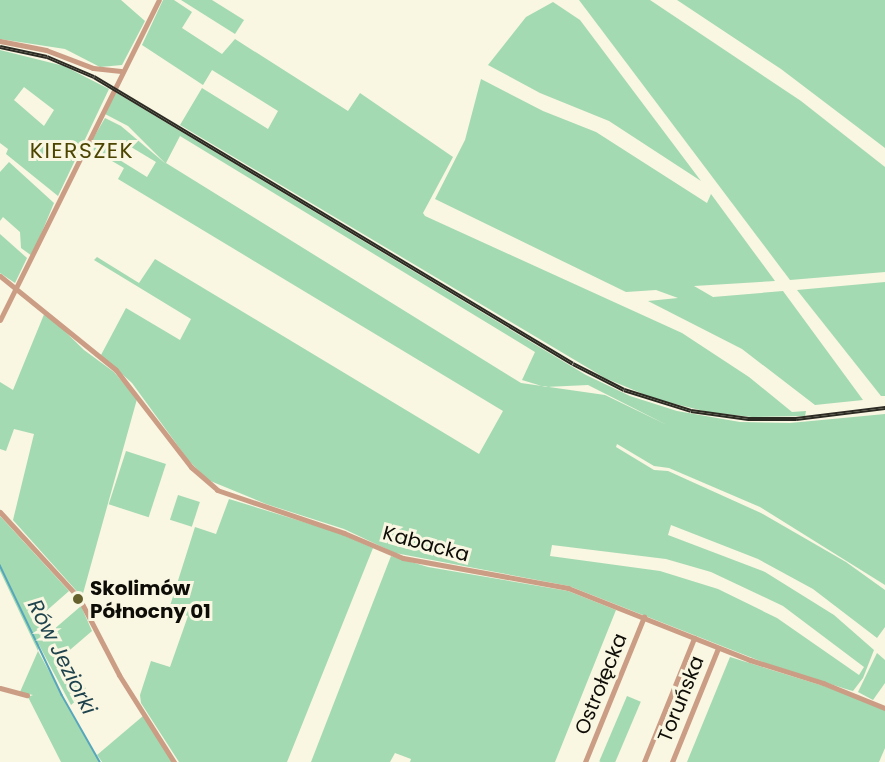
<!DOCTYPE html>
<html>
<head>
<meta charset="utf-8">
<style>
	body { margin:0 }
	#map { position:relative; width:885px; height:762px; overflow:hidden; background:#f9f6e2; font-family:Poppins,sans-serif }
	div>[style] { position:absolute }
	.green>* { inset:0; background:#a3dab1; transform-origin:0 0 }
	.stream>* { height:1.5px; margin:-0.75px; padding:0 0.75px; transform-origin:0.75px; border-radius:0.75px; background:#57a6bc }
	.minor>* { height:5px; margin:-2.5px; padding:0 2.5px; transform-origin:2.5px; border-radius:2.5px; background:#cb9d85 }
	.rail>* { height:4px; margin-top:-2px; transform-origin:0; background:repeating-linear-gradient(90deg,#f9f6e2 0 4.5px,#2d2c24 0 9px); box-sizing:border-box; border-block:2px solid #2d2c24 }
	.dots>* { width:16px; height:16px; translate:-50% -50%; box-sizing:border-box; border:3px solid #f9f6e2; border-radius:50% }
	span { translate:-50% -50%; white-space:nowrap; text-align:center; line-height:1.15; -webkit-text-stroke:6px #f9f6e2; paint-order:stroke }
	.street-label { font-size:20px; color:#0d0c06 }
	.poi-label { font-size:20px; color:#0d0c06; font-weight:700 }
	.left { translate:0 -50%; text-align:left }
	.water-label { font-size:21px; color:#1e434d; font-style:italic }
	.quarter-label { font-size:22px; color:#4c4501; letter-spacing:1.5px }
</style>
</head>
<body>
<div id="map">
	<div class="green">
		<i style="clip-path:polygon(0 0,121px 0,145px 21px,122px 65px,100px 67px,65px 49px,0 39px)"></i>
		<i style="clip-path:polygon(163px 0,174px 0,192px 12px,182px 28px,222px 54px,235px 39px,348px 111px,360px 93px,453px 157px,423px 213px,425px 216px,682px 333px,749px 377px,792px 412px,806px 411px,805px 416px,752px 417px,708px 412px,655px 399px,605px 378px,180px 125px,202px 88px,268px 129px,278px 111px,212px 70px,203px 85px,142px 45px)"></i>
		<i style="clip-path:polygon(181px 0,212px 0,244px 20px,235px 34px)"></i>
		<i style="clip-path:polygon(579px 0,650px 0,801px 101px,885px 167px,885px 272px,790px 280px)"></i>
		<i style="clip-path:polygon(677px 0,885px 0,885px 148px,781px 69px)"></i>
		<i style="clip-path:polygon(553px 2px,580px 20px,701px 181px,609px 121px,540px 93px,488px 65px,526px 17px)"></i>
		<i style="clip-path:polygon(evenodd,0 50px,64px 66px,109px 89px,58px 196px,6px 154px,8px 149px,0 143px,0 50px,24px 87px,54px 110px,44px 126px,14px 100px,24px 87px)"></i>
		<i style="clip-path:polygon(481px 79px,543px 111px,596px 132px,707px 203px,711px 194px,775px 281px,694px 286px,713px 297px,783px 291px,863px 400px,815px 405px,742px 349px,648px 301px,678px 298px,656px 290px,626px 292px,435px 199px,465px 140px)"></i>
		<i style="clip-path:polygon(evenodd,115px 92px,586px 375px,630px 396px,677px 411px,740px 422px,790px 423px,885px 414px,885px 585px,760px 507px,669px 468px,654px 466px,617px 444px,616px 447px,654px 470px,668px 471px,761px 513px,846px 562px,885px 590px,885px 627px,877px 638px,813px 589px,758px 559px,671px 525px,668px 535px,765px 572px,834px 615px,874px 650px,863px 678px,853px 691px,849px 690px,768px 664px,569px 586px,395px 553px,344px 529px,266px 504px,208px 480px,189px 461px,132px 383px,101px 355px,126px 308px,180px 340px,191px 319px,94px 260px,97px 257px,139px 283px,155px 259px,479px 454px,503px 411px,118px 179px,124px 168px,88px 147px,105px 118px,121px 126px,166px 164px,128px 126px,105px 114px,115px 92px,180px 136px,535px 352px,522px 380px,545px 387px,588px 385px,667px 425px,605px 395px,521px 383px,166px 163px,180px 136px,115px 92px,126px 144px,156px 162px,147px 177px,118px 159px,126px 144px,115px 92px,552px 545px,666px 559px,711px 572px,783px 606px,864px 667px,859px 675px,777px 618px,718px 589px,660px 571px,550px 556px,552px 545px)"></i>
		<i style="clip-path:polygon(9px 162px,54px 203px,32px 256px,21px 248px,20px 232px,3px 217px,0 221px,0 172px)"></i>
		<i style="clip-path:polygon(0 234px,27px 258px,15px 283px,0 273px)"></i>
		<i style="clip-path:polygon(885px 282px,885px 396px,881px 396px,797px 290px)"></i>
		<i style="clip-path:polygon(45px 312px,84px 350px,114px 372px,137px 399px,82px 597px,13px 520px,34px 434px,14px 429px,6px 451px,0 449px,0 382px,13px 390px)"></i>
		<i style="left:126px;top:451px;width:42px;height:56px;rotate:18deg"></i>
		<i style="left:178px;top:495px;width:23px;height:26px;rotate:18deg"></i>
		<i style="clip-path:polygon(229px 499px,336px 532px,373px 548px,287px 762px,179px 762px,141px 703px,140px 695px,151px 661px,170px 667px,188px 616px,169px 609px,195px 527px,216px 534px)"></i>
		<i style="clip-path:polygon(0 516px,69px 591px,36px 620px,45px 637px,81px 606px,92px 631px,57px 661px,66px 677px,76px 669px,87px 691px,71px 705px,39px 645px,38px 651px,99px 762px,61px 762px,28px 697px,33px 695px,20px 692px,38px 651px,0 571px)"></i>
		<i style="clip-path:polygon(391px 556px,428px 567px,568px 591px,616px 610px,555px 762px,410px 762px,411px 759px,395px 753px,390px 762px,311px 762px)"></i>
		<i style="clip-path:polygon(877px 653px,885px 660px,885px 683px,873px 700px,858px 692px)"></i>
		<i style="clip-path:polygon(730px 657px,830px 688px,885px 710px,885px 748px,879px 762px,687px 762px)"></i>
		<i style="left:627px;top:696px;width:15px;height:71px;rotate:23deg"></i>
		<i style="clip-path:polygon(143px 716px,173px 762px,102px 762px,97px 755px)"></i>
	</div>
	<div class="stream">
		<i style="left:0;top:565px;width:144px;rotate:64.5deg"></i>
		<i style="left:62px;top:695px;width:77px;rotate:60.4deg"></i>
	</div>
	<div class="minor">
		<i style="left:0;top:41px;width:47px;rotate:11.1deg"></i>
		<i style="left:46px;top:50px;width:50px;rotate:21deg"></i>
		<i style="left:93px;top:68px;width:28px;rotate:6deg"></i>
		<i style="left:0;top:276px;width:149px;rotate:39deg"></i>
		<i style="left:116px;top:370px;width:123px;rotate:52.3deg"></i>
		<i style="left:191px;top:467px;width:35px;rotate:41deg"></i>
		<i style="left:217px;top:490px;width:134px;rotate:18.7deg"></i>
		<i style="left:344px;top:533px;width:64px;rotate:23deg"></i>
		<i style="left:403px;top:558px;width:168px;rotate:10.3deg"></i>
		<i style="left:568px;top:588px;width:196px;rotate:21.6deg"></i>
		<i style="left:750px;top:660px;width:77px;rotate:17.5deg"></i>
		<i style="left:823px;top:683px;width:67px;rotate:22deg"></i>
		<i style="left:0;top:320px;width:357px;rotate:-63.6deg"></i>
		<i style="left:0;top:512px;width:117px;rotate:47.4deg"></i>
		<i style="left:79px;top:598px;width:87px;rotate:62.5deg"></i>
		<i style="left:119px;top:675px;width:103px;rotate:57.7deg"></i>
		<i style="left:0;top:688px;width:28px;rotate:15deg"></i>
		<i style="left:585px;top:762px;width:157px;rotate:-67.9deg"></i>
		<i style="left:644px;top:762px;width:134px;rotate:-68deg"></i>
		<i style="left:672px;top:762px;width:123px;rotate:-68deg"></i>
	</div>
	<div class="rail">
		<i style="left:0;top:47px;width:48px;rotate:12deg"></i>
		<i style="left:47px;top:57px;width:51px;rotate:23.1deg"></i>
		<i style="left:94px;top:77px;width:558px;rotate:30.93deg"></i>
		<i style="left:573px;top:364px;width:57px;rotate:27deg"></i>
		<i style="left:624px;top:390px;width:70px;rotate:17.4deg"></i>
		<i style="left:691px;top:411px;width:58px;rotate:8deg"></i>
		<i style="left:748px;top:419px;width:48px"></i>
		<i style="left:796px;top:419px;width:90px;rotate:-7deg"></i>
	</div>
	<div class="dots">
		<i style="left:78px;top:599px;background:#66602c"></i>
	</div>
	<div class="street-label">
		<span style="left:426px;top:544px;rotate:15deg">Kabacka</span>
		<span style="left:601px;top:684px;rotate:-68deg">Ostrołęcka</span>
		<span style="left:681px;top:699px;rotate:-68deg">Toruńska</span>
	</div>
	<div class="poi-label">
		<span class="left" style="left:90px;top:600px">Skolimów<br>Północny 01</span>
	</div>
	<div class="water-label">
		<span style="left:62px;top:657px;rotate:63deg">Rów Jeziorki</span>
	</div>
	<div class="quarter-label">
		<span style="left:82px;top:151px">KIERSZEK</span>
	</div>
</div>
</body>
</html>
